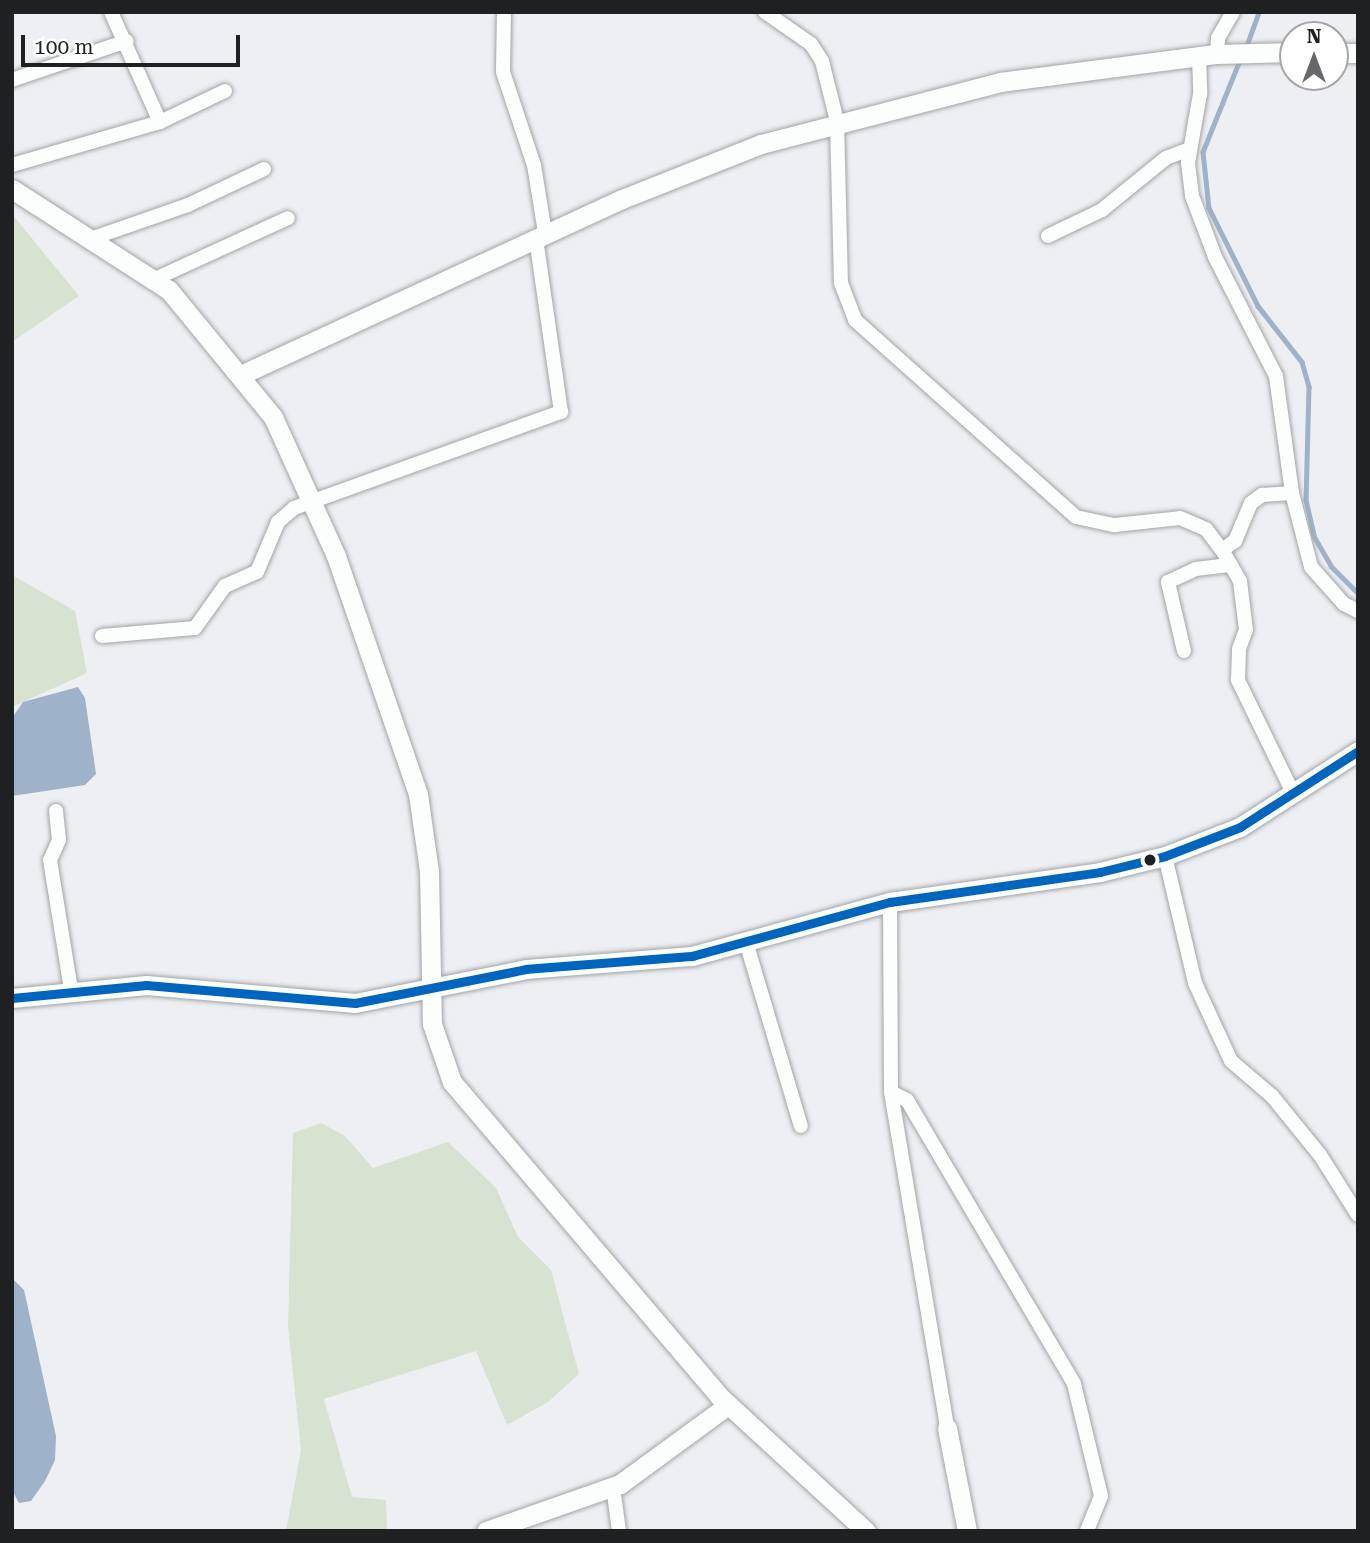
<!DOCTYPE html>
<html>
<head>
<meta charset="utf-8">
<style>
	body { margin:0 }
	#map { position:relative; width:1370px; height:1543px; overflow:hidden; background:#edeff2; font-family:"Roboto Serif",serif }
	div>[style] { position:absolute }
	.green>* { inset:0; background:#d7e2d1 }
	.water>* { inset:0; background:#9eb2c9 }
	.stream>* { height:4.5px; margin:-2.25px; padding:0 2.25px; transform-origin:2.25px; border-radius:2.25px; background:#9eb2c9 }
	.roads { filter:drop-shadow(0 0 2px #a3a4a6) drop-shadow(0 0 2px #a3a4a6) }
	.street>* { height:14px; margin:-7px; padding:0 7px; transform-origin:7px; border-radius:7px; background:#fcfdfd }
	.secondary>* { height:19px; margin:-9.5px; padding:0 9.5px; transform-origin:9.5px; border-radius:9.5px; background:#fcfdfd }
	.bus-1>* { height:9px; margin:-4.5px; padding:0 4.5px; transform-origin:4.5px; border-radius:4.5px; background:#0065bd }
	.dots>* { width:19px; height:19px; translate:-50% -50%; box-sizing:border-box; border:4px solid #fff; border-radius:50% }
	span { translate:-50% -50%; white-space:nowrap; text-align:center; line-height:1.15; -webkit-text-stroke:7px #fff; paint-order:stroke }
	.frame { position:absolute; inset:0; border:14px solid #1f2022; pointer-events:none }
	.north { position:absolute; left:1279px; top:21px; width:70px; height:70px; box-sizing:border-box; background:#fff; border:2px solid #a5a6a7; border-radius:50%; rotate:0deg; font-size:19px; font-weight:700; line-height:28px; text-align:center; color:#1f2022 }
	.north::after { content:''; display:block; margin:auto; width:24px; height:32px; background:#67686b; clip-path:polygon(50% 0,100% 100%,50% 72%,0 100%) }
	.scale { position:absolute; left:21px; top:35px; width:219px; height:32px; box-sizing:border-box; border:4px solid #1f2022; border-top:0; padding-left:9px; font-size:21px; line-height:24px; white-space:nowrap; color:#1f2022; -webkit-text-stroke:5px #fff; paint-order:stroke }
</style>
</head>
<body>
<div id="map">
	<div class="green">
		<i style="clip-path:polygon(12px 214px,79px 296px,12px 342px)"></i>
		<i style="clip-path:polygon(12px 575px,75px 611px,87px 673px,12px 707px)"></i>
		<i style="clip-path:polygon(321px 1123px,345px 1136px,373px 1168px,448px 1142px,496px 1188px,518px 1237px,551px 1270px,579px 1374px,548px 1402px,507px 1425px,476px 1351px,324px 1399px,352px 1497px,386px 1500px,387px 1531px,286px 1531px,301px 1450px,288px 1326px,293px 1133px)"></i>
	</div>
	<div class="water">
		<i style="clip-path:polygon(78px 687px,85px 698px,96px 774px,85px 785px,12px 796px,12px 718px,23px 702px)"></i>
		<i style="clip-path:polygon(12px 1278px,24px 1290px,56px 1436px,55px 1460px,45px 1481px,31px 1501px,19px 1503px,12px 1490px)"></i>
	</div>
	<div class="stream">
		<i style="left:1246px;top:47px;width:37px;rotate:-70deg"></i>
		<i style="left:1241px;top:58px;width:101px;rotate:112deg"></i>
		<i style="left:1203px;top:152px;width:56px;rotate:83.9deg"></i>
		<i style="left:1209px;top:208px;width:110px;rotate:63.4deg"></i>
		<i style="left:1258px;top:306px;width:71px;rotate:51.8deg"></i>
		<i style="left:1302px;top:362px;width:26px;rotate:74deg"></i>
		<i style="left:1309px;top:387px;width:113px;rotate:91.5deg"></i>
		<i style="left:1306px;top:500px;width:37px;rotate:77deg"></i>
		<i style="left:1314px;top:536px;width:34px;rotate:60deg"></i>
		<i style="left:1331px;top:566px;width:38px;rotate:45deg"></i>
	</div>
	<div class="roads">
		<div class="street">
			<i style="left:504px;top:12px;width:60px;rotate:91deg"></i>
			<i style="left:503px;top:72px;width:98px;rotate:71.6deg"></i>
			<i style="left:534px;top:165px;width:69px;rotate:80.8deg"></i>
			<i style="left:765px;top:12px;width:56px;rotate:34.8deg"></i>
			<i style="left:811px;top:44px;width:20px;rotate:57deg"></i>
			<i style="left:822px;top:61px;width:62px;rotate:76deg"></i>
			<i style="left:837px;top:121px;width:162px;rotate:88.6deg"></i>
			<i style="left:841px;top:283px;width:40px;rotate:69deg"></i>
			<i style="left:855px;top:320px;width:296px;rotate:41.7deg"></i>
			<i style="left:1076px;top:517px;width:40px;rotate:12deg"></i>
			<i style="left:1115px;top:525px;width:65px;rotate:-6.1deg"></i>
			<i style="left:1180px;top:518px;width:28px;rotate:23deg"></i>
			<i style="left:1206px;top:529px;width:26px;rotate:53deg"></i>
			<i style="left:1217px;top:54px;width:16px;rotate:-86deg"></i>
			<i style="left:1218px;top:38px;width:30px;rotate:-60deg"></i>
			<i style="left:1199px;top:56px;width:38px;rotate:88deg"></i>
			<i style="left:1200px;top:94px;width:70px;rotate:99.9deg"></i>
			<i style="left:1188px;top:163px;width:33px;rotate:83deg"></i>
			<i style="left:1192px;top:196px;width:65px;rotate:69.3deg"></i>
			<i style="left:1215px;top:257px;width:134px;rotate:62.9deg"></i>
			<i style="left:1276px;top:376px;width:118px;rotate:82.2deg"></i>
			<i style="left:12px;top:80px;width:121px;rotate:-18.7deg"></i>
			<i style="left:160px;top:122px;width:72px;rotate:-25.5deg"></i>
			<i style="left:12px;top:165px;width:154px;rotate:-16.2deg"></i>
			<i style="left:160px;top:122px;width:120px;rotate:-114deg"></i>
			<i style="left:1048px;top:236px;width:60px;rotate:-25.7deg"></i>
			<i style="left:1102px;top:210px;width:82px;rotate:-39.1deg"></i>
			<i style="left:1166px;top:158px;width:26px;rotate:-21deg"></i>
			<i style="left:93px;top:238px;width:101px;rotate:-19.2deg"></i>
			<i style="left:188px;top:205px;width:84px;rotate:-25.3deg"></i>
			<i style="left:155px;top:279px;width:146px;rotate:-24.6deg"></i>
			<i style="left:102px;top:636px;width:93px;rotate:-4.9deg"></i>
			<i style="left:195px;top:628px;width:52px;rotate:-54.5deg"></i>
			<i style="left:225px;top:586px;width:35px;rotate:-24deg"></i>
			<i style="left:257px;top:572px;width:54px;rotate:-67.2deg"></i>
			<i style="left:278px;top:522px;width:21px;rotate:-41deg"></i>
			<i style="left:294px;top:508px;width:284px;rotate:-19.8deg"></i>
			<i style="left:561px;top:412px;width:176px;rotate:-98.2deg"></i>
			<i style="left:1184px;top:651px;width:71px;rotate:-103.1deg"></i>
			<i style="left:1168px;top:582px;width:31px;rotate:-25deg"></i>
			<i style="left:1196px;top:569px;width:35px;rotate:-7deg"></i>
			<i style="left:1293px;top:793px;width:126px;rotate:-116deg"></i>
			<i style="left:1238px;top:680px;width:31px;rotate:-88deg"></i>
			<i style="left:1239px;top:649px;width:20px;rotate:-70deg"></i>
			<i style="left:1246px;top:630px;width:49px;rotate:-97deg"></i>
			<i style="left:1240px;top:581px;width:36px;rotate:-120deg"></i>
			<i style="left:1222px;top:550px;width:16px;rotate:-35deg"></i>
			<i style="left:1235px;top:541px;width:41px;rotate:-67.2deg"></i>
			<i style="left:1251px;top:503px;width:14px;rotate:-36deg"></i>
			<i style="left:1262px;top:495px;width:30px;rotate:-4deg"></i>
			<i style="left:1292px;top:493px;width:76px;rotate:75.6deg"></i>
			<i style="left:1311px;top:567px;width:50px;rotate:48.3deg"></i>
			<i style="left:1344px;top:604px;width:16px;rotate:27deg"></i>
			<i style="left:56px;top:811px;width:29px;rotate:84deg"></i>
			<i style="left:59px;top:840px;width:22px;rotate:114deg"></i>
			<i style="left:50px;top:860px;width:131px;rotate:80.8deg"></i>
			<i style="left:1165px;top:856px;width:130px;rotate:76.7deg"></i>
			<i style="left:1195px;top:983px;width:86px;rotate:65.2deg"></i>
			<i style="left:1231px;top:1061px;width:54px;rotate:40.5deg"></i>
			<i style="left:1272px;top:1096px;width:76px;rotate:50.9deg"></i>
			<i style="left:1320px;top:1155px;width:71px;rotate:57.7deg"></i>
			<i style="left:890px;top:902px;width:190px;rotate:89.7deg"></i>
			<i style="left:891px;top:1092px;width:341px;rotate:80.5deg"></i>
			<i style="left:746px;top:942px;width:192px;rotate:73.4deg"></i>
			<i style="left:891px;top:1092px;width:18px;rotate:27deg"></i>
			<i style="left:907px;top:1100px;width:329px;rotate:59.5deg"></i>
			<i style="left:1074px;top:1384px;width:115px;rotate:76.4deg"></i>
			<i style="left:1101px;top:1496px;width:38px;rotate:112deg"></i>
			<i style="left:613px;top:1487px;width:44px;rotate:82.2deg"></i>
		</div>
		<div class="secondary">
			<i style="left:1335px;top:53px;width:23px"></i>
			<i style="left:12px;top:189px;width:187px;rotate:32.8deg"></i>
			<i style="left:169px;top:290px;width:164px;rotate:50.7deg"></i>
			<i style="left:273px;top:417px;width:153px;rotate:65.6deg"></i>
			<i style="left:336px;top:556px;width:252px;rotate:71deg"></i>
			<i style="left:418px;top:794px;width:78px;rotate:81.9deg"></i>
			<i style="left:429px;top:871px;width:153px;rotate:88.9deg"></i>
			<i style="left:432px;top:1024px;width:61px;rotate:71deg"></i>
			<i style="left:452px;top:1082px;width:412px;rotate:49.6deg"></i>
			<i style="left:719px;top:1396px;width:200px;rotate:42.6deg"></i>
			<i style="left:243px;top:374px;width:417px;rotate:-24.8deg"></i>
			<i style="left:622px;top:199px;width:149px;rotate:-21.6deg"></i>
			<i style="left:761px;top:144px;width:247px;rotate:-14.5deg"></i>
			<i style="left:1000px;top:82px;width:219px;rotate:-7.4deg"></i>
			<i style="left:1217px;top:54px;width:76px;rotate:-1.5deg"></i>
			<i style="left:12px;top:998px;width:135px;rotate:-5.5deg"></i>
			<i style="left:146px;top:985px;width:210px;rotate:4.9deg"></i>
			<i style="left:355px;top:1003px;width:174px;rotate:-11.2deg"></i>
			<i style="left:526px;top:969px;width:167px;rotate:-4.5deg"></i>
			<i style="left:692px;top:956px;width:205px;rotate:-15.3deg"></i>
			<i style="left:890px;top:902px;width:212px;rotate:-8.1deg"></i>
			<i style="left:1100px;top:872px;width:67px;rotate:-13.8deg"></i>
			<i style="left:1165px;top:856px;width:80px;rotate:-21.1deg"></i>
			<i style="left:1240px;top:827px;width:140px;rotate:-32.8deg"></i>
			<i style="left:947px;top:1428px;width:105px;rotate:79deg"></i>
			<i style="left:486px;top:1531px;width:142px;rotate:-19.3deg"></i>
			<i style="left:620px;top:1484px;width:134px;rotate:-36.2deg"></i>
		</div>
	</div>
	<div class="bus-1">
		<i style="left:12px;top:998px;width:135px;rotate:-5.5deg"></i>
		<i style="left:146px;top:985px;width:210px;rotate:4.9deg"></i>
		<i style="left:355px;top:1003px;width:174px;rotate:-11.2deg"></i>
		<i style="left:526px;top:969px;width:167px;rotate:-4.5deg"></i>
		<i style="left:692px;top:956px;width:205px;rotate:-15.3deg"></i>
		<i style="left:890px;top:902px;width:212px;rotate:-8.1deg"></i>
		<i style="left:1100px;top:872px;width:67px;rotate:-13.8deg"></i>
		<i style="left:1165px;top:856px;width:80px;rotate:-21.1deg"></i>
		<i style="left:1240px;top:827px;width:140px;rotate:-32.8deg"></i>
	</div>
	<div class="dots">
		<i style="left:1150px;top:860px;background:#1f2022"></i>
	</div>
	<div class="frame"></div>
	<div class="north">N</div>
	<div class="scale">100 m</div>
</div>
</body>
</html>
